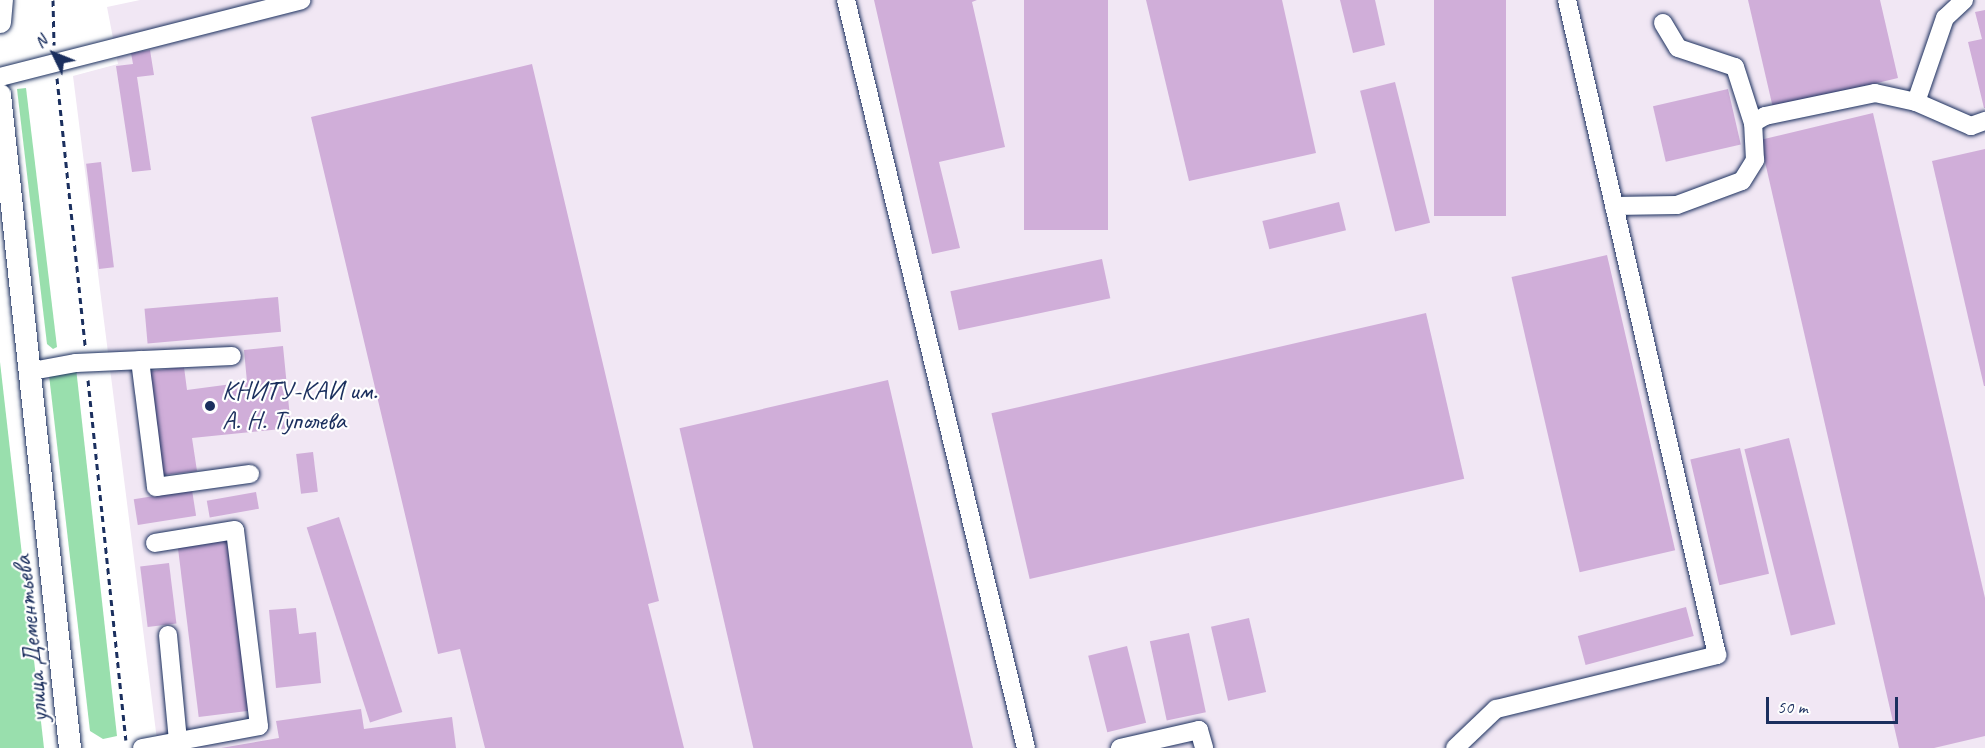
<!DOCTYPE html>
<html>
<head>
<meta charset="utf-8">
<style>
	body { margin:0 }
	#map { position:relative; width:1985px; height:748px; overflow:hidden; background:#fff; font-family:Caveat,sans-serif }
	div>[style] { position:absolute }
	.built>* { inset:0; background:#f1e7f4 }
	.green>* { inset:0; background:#99dfad }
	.building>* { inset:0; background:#d0aed9; transform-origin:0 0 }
	.path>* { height:3px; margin-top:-1.5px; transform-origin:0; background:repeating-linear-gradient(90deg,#1b2f5e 0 6px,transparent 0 10.5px) }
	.roads { filter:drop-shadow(0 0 2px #1b2f5e) drop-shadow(0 0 2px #1b2f5e) }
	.minor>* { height:18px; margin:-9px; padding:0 9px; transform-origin:9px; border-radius:9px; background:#fff }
	.major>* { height:22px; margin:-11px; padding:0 11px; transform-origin:11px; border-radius:11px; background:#fff }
	.dots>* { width:16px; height:16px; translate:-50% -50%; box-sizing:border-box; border:3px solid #fff; border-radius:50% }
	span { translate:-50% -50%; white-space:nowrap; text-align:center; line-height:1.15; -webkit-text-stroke:4.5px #fff; paint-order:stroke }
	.poi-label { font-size:26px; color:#1b2f5e }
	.left { translate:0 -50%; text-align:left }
	.street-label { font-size:26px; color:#1b2f5e }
	.north { position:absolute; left:24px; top:24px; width:60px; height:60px; -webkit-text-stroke:4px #fff; paint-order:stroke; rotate:313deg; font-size:16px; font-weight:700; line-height:24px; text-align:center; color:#1b2f5e }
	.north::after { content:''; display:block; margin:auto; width:21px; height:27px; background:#1b2f5e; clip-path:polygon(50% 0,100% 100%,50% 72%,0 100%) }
	.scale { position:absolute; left:1766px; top:697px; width:132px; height:27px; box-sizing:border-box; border:3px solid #1b2f5e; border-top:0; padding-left:8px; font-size:18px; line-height:21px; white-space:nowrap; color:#1b2f5e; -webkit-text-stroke:4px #fff; paint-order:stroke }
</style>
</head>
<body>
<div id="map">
	<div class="built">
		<i style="clip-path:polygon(140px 0,1985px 0,1985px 748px,158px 748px,73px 76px,118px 64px,107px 7px)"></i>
	</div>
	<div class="green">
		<i style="clip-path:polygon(26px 88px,57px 347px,53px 349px,47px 344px,17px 89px)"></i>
		<i style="clip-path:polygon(0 362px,44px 748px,0 748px)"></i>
		<i style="clip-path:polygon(76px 368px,117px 736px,103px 739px,90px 731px,49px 375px)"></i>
	</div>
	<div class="building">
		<i style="clip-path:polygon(874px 0,977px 0,972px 2px,1005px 147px,939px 162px,960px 248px,932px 254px)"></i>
		<i style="left:1024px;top:0;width:84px;height:230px"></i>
		<i style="clip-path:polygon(1146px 0,1282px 0,1316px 153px,1189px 181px)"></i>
		<i style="clip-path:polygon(1340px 0,1375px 0,1385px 45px,1353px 53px)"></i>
		<i style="left:1434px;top:0;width:72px;height:216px"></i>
		<i style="clip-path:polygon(1748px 0,1880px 0,1898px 78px,1773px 108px)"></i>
		<i style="clip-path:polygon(1985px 10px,1985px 108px,1984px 108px,1968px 42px,1982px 39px,1975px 12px)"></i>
		<i style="clip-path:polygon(150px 50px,154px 75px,137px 77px,151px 170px,132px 172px,116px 66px,133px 64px,131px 53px)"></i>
		<i style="clip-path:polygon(532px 64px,659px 601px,648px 604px,684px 748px,485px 748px,460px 649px,438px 654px,311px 117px)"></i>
		<i style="left:1395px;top:82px;width:145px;height:36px;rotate:76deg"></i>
		<i style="left:1728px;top:89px;width:57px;height:77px;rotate:77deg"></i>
		<i style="clip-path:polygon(1873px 113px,1985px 598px,1985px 736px,1934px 748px,1899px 748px,1760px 140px)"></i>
		<i style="clip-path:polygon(1985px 149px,1985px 386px,1984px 386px,1932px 161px)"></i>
		<i style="left:101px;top:162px;width:106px;height:15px;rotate:83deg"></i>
		<i style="left:1339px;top:202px;width:29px;height:79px;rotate:76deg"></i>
		<i style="left:1607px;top:255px;width:303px;height:98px;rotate:77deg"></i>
		<i style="left:1102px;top:259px;width:40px;height:155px;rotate:78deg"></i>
		<i style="left:278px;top:297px;width:35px;height:134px;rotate:85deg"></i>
		<i style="left:1426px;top:313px;width:170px;height:446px;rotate:77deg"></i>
		<i style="clip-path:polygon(283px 346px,291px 428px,192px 438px,197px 471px,163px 475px,150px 371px,184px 367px,187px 390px,247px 382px,244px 350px)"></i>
		<i style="left:888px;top:380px;width:378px;height:214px;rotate:77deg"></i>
		<i style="left:1789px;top:438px;width:192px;height:46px;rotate:76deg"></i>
		<i style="left:1740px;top:448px;width:129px;height:51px;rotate:77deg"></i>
		<i style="left:313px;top:452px;width:40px;height:17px;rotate:83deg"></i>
		<i style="left:192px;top:490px;width:26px;height:59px;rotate:81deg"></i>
		<i style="left:256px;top:492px;width:17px;height:50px;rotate:80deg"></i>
		<i style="left:339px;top:517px;width:205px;height:34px;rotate:72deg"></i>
		<i style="left:228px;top:537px;width:175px;height:51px;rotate:83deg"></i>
		<i style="left:169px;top:563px;width:61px;height:29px;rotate:83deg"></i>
		<i style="left:1686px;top:607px;width:30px;height:112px;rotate:75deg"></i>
		<i style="clip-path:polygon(296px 608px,299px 634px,316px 632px,321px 683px,276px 688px,269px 610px)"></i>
		<i style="left:1249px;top:618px;width:76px;height:39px;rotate:77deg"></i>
		<i style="left:1189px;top:633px;width:81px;height:40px;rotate:78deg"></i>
		<i style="left:1127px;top:646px;width:79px;height:40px;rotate:76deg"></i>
		<i style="clip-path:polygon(361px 709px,364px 729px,452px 717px,456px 748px,221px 748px,279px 738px,276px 721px)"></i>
	</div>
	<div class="path">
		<i style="left:53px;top:0;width:45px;rotate:88.7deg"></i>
		<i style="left:57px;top:78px;width:269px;rotate:84deg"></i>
		<i style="left:88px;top:380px;width:362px;rotate:84deg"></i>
	</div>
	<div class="roads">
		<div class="minor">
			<i style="left:846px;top:0;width:769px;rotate:76.47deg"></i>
			<i style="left:1663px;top:23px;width:29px;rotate:59deg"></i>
			<i style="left:1678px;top:48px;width:60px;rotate:18.4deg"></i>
			<i style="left:1735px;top:67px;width:59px;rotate:72.2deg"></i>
			<i style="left:0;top:77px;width:311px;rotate:-14.3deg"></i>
			<i style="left:1916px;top:102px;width:89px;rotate:-71deg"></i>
			<i style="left:1945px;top:18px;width:26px;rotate:-43deg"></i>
			<i style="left:1614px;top:206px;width:63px;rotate:-0.9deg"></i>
			<i style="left:1677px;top:205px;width:69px;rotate:-20.3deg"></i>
			<i style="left:1742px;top:181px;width:25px;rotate:-58deg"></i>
			<i style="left:1755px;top:160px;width:37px;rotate:-93deg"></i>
			<i style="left:1753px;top:123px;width:14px;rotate:-30deg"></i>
			<i style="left:1765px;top:116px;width:112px;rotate:-11.8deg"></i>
			<i style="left:1875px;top:93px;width:42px;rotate:12.4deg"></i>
			<i style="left:1916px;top:102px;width:60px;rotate:23.6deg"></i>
			<i style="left:1971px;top:126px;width:15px;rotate:-20deg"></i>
			<i style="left:140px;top:360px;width:128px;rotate:82.8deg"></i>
			<i style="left:156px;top:487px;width:95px;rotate:-7.9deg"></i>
			<i style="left:32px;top:371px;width:45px;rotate:-10.3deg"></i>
			<i style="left:76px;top:363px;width:156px;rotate:-2.6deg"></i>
			<i style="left:168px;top:635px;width:106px;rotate:84.6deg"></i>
			<i style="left:142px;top:748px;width:119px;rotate:-10.6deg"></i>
			<i style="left:259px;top:726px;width:197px;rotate:-97deg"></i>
			<i style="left:235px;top:530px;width:81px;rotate:170.8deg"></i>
			<i style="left:1120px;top:748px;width:81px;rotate:-12.8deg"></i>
			<i style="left:1199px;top:730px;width:19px;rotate:74deg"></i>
			<i style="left:1455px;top:748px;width:57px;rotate:-43.6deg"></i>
			<i style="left:1496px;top:709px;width:228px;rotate:-13.7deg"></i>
			<i style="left:1717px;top:655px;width:672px;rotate:-102.9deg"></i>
		</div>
		<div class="major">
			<i style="left:0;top:22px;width:22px;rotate:-85deg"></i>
			<i style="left:0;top:95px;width:657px;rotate:83.88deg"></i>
		</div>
	</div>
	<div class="dots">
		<i style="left:210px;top:406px;background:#1b2f5e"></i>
	</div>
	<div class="poi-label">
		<span class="left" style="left:222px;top:406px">КНИТУ-КАИ им.<br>А. Н. Туполева</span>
	</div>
	<div class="street-label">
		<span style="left:31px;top:639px;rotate:-96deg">улица Дементьева</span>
	</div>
	<div class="north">N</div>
	<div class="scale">50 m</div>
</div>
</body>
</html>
